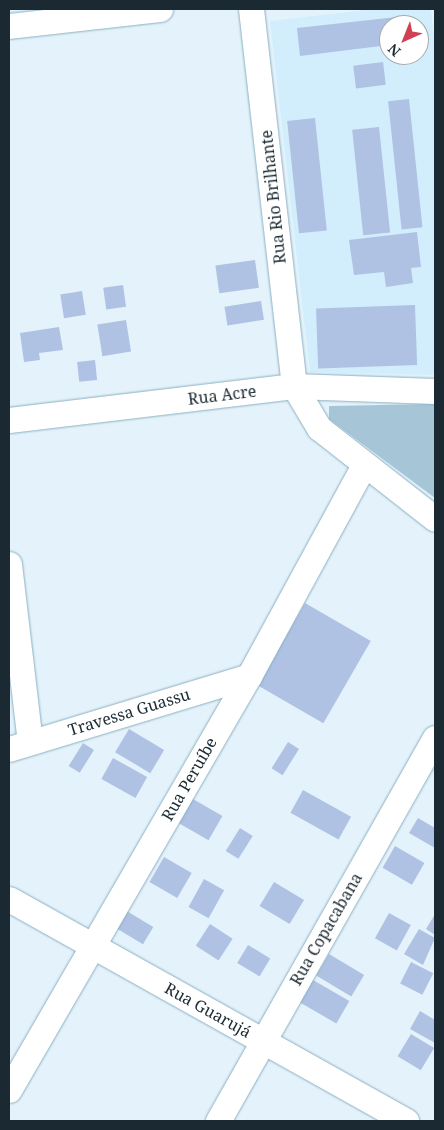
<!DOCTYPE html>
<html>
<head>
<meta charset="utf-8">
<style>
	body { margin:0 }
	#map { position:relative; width:444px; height:1130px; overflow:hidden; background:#e4f3fb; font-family:"Noto Serif",serif }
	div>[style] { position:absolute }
	.built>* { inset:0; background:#d2edfc }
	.green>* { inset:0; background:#a6c6d8 }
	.building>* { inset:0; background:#afc2e3; transform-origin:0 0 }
	.roads { filter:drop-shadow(0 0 1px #8bafc3) drop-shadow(0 0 1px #8bafc3) }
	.minor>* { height:25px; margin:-12.5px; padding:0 12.5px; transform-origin:12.5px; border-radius:12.5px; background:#fff }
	span { translate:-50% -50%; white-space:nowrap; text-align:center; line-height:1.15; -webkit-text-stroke:4.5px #fff; paint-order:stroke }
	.street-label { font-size:16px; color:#1b2a32 }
	.frame { position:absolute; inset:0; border:10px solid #1b2a32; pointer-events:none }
	.north { position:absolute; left:379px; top:15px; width:50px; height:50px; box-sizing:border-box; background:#fff; border:1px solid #a4aaad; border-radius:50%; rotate:224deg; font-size:14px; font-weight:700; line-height:20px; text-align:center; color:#1b2a32 }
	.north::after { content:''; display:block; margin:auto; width:18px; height:22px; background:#d14052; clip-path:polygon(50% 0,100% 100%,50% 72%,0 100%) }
</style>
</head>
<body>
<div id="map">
	<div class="built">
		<i style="clip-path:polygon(evenodd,375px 9px,431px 9px,435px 47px,435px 375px,310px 372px,270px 21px,375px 9px,389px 25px,419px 25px,419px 55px,389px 55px,389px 25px)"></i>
	</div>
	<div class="green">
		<i style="clip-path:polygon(435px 404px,435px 498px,329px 419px,329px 406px)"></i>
	</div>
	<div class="building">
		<i style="clip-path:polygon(406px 16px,407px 25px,389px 25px,389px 45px,300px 56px,297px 28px)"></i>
		<i style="left:383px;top:62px;width:23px;height:30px;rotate:83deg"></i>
		<i style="left:409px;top:99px;width:129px;height:21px;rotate:84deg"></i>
		<i style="left:315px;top:118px;width:113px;height:28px;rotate:84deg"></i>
		<i style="left:379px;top:127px;width:106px;height:27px;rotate:84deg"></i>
		<i style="clip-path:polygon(417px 232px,421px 267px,411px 268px,413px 283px,386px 287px,384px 272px,354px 275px,349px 240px)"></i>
		<i style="left:255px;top:260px;width:28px;height:40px;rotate:82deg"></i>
		<i style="left:123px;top:285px;width:22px;height:20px;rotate:82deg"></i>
		<i style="left:82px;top:291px;width:24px;height:22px;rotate:81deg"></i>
		<i style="left:261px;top:301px;width:19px;height:37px;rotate:81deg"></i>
		<i style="left:415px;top:305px;width:60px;height:99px;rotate:88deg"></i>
		<i style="left:126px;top:320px;width:32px;height:29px;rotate:81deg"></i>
		<i style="clip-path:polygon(59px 327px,63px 350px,39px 353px,40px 360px,24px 362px,20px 333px)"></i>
		<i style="left:95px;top:360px;width:20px;height:18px;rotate:84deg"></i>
		<i style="left:305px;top:603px;width:76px;height:95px;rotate:30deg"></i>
		<i style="left:129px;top:729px;width:41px;height:27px;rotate:31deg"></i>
		<i style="left:288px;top:742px;width:13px;height:31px;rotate:32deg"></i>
		<i style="left:83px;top:743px;width:13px;height:27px;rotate:32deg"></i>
		<i style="left:113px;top:758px;width:39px;height:24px;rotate:29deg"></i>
		<i style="left:303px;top:790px;width:55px;height:26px;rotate:29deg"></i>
		<i style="left:193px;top:799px;width:34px;height:28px;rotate:30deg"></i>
		<i style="clip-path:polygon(418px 818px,435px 828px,435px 848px,409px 833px)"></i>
		<i style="left:240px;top:828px;width:15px;height:27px;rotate:32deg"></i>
		<i style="left:395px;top:846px;width:34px;height:25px;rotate:30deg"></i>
		<i style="left:164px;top:857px;width:32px;height:29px;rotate:30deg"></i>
		<i style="left:204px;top:879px;width:23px;height:32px;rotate:29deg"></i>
		<i style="left:274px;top:882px;width:35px;height:28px;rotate:31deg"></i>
		<i style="left:125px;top:910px;width:33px;height:20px;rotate:31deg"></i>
		<i style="left:389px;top:913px;width:25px;height:29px;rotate:29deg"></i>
		<i style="clip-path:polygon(435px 914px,435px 935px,426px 929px)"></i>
		<i style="left:210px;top:924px;width:27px;height:26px;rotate:33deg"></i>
		<i style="clip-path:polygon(419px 929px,435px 938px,423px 965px,404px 954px)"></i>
		<i style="left:248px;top:945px;width:26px;height:21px;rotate:31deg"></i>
		<i style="left:329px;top:954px;width:41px;height:25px;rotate:31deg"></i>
		<i style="left:411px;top:962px;width:25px;height:24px;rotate:27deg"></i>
		<i style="left:313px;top:980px;width:42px;height:26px;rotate:30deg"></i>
		<i style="clip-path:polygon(420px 1011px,435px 1020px,435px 1043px,410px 1029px)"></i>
		<i style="left:411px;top:1034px;width:27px;height:26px;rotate:31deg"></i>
	</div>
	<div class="roads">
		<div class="minor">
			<i style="left:251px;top:9px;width:379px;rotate:83.5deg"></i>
			<i style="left:294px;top:386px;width:49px;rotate:59.2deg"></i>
			<i style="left:319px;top:428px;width:147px;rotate:38.1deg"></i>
			<i style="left:9px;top:26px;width:152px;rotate:-6.4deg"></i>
			<i style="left:9px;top:420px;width:287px;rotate:-6.8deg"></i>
			<i style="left:294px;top:386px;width:141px;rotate:2deg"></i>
			<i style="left:9px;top:564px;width:179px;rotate:83.3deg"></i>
			<i style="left:9px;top:749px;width:251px;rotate:-16.9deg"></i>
			<i style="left:9px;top:899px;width:455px;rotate:29.2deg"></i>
			<i style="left:9px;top:1090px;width:479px;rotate:-59.9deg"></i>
			<i style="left:249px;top:676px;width:240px;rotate:-61.4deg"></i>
			<i style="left:218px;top:1121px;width:440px;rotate:-60.5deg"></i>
		</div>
	</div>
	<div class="street-label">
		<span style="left:273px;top:197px;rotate:-96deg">Rua Rio Brilhante</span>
		<span style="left:222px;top:395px;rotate:-7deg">Rua Acre</span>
		<span style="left:129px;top:712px;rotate:-17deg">Travessa Guassu</span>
		<span style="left:189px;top:779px;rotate:-60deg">Rua Peruíbe</span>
		<span style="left:326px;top:929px;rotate:-60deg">Rua Copacabana</span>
		<span style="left:208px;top:1010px;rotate:29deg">Rua Guarujá</span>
	</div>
	<div class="frame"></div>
	<div class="north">N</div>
</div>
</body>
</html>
